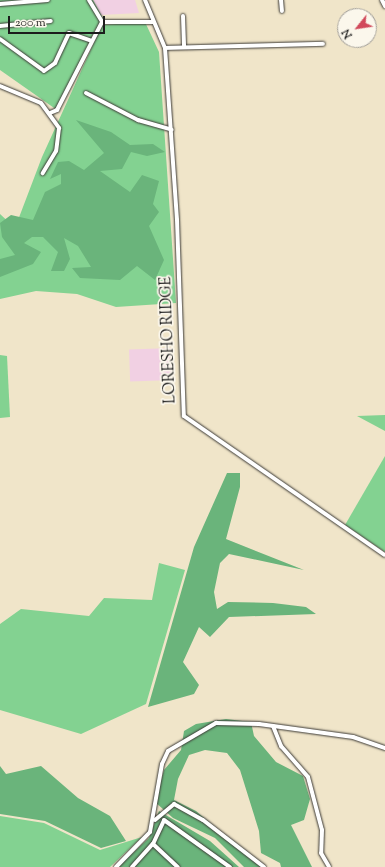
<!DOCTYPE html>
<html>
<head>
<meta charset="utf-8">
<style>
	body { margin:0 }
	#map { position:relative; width:385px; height:867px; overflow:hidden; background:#f0e5c9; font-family:"Sorts Mill Goudy",serif }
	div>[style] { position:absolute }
	.built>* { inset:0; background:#f1d0e3; transform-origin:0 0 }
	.green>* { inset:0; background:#83d291 }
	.forest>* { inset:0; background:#6ab47b }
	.roads { filter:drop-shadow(0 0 1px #3c3a36) drop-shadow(0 0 1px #3c3a36) }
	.minor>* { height:4px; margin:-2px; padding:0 2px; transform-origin:2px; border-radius:2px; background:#fff }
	span { translate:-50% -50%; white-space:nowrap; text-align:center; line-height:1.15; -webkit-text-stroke:3.5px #fbf7ec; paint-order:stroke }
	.street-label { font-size:15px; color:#1c1c1c }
	.north { position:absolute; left:337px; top:8px; width:40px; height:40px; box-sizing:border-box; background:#fbf7ec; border:1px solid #a29f99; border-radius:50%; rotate:240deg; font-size:11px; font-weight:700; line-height:16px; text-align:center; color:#1c1c1c }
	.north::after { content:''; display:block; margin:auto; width:14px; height:18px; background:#d1495b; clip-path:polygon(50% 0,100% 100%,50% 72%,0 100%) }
	.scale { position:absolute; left:8px; top:16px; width:97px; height:18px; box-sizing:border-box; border:2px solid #1c1c1c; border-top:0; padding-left:5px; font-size:12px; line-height:14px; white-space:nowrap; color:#1c1c1c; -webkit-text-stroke:3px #fbf7ec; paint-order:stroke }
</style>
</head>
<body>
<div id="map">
	<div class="built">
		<i style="clip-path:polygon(93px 0,135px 0,139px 13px,101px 15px)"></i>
		<i style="left:172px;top:348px;width:32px;height:43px;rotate:88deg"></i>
	</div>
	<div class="green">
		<i style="clip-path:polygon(0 0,93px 0,104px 20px,95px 30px,57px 110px,0 70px)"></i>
		<i style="clip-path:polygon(145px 22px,159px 52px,176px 303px,116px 307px,77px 294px,36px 291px,0 299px,0 214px,15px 228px,42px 157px,102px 25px)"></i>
		<i style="clip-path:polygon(0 355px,7px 356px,10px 417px,0 418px)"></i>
		<i style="clip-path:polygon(385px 415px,385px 431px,357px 416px)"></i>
		<i style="clip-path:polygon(385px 456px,385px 552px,345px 525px)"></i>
		<i style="clip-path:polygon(159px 563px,185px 570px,146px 704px,81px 734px,0 710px,0 624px,21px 609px,89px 616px,104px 598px,152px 600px)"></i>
		<i style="clip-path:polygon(0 816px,44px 823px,100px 850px,142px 837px,110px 867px,0 867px)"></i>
	</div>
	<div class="forest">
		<i style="clip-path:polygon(76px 120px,111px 132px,130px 145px,153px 144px,165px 152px,147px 156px,131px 152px,122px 169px,100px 171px,130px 192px,142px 175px,159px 181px,153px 204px,159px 212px,149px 226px,164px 260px,155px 280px,137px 266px,120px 280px,80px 278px,72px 268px,91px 267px,78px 246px,64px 238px,70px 259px,64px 271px,51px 271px,58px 252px,43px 237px,32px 237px,24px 243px,41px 252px,33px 264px,0 277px,0 259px,15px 255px,2px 237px,0 223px,11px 215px,33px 220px,45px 192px,61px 184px,61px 174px,50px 179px,58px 162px,69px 161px,84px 170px,104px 153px)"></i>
		<i style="clip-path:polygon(227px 473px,240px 473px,240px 487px,226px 539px,304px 570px,229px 554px,220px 563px,214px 592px,217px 609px,228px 602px,273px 603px,306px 607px,316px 614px,229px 617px,210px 637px,199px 627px,183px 662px,199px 685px,194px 694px,148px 707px,194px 547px)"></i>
		<i style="clip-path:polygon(226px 719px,251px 722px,254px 736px,276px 762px,303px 776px,310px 799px,304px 820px,291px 825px,312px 867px,281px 867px,280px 863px,261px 853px,259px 831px,240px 770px,227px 753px,205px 750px,189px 755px,178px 779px,174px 800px,196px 811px,261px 867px,244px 867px,215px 838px,173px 818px,155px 802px,164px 770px,181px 750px,184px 731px,196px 724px)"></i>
		<i style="clip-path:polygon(0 766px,6px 774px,41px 766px,78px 798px,110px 816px,126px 841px,101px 848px,45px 821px,0 814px)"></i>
		<i style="clip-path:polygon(159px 811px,210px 841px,239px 867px,118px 867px,149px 838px)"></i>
	</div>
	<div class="roads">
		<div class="minor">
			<i style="left:89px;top:0;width:26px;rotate:59deg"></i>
			<i style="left:145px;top:0;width:52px;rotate:67.4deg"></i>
			<i style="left:165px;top:48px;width:172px;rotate:86deg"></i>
			<i style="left:177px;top:220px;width:196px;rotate:88deg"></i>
			<i style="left:184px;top:416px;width:244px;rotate:34.7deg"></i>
			<i style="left:281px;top:0;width:11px;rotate:85deg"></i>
			<i style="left:382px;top:0;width:7px;rotate:63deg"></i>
			<i style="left:0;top:4px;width:48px;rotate:-4.8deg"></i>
			<i style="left:183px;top:16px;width:31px;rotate:88deg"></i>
			<i style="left:0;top:26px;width:51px;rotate:-5.6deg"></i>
			<i style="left:0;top:39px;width:54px;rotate:36deg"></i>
			<i style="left:44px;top:71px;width:14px;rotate:-36deg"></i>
			<i style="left:55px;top:63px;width:33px;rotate:-65deg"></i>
			<i style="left:69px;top:33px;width:24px;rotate:19deg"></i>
			<i style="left:165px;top:48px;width:158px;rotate:-1.5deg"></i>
			<i style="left:0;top:86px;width:44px;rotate:22.5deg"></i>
			<i style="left:41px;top:103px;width:31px;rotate:54deg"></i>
			<i style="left:59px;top:128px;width:23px;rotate:97deg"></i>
			<i style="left:56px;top:151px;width:26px;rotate:121deg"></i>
			<i style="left:86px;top:93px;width:59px;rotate:27.4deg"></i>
			<i style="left:138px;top:120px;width:35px;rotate:16deg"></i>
			<i style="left:50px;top:113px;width:8px;rotate:-23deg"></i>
			<i style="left:57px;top:110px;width:99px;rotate:-62.9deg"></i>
			<i style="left:102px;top:22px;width:51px"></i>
			<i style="left:273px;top:726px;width:22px;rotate:68deg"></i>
			<i style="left:281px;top:746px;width:41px;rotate:48.9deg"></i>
			<i style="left:308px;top:777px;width:55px;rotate:75.2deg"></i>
			<i style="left:322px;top:830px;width:23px;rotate:92deg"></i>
			<i style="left:321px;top:853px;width:16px;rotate:60deg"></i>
			<i style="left:155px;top:820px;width:25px;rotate:-40deg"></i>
			<i style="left:174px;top:804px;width:33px;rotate:29deg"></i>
			<i style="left:203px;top:820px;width:77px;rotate:37.6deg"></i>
			<i style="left:153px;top:844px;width:34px;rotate:43deg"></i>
			<i style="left:116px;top:867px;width:49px;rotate:-45.8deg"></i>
			<i style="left:150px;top:832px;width:69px;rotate:-80deg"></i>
			<i style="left:162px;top:764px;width:14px;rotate:-65deg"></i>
			<i style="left:168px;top:751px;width:56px;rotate:-30.3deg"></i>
			<i style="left:216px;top:723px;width:43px;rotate:1.3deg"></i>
			<i style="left:259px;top:724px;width:95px;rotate:7.9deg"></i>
			<i style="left:353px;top:737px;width:34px;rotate:19deg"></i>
			<i style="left:132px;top:867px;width:31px;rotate:-48deg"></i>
			<i style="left:153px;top:844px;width:26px;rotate:-65deg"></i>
			<i style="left:164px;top:820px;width:81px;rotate:35.5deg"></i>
		</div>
	</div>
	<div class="street-label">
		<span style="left:169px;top:340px;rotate:-92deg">LORESHO RIDGE</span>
	</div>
	<div class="north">N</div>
	<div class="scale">200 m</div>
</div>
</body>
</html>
